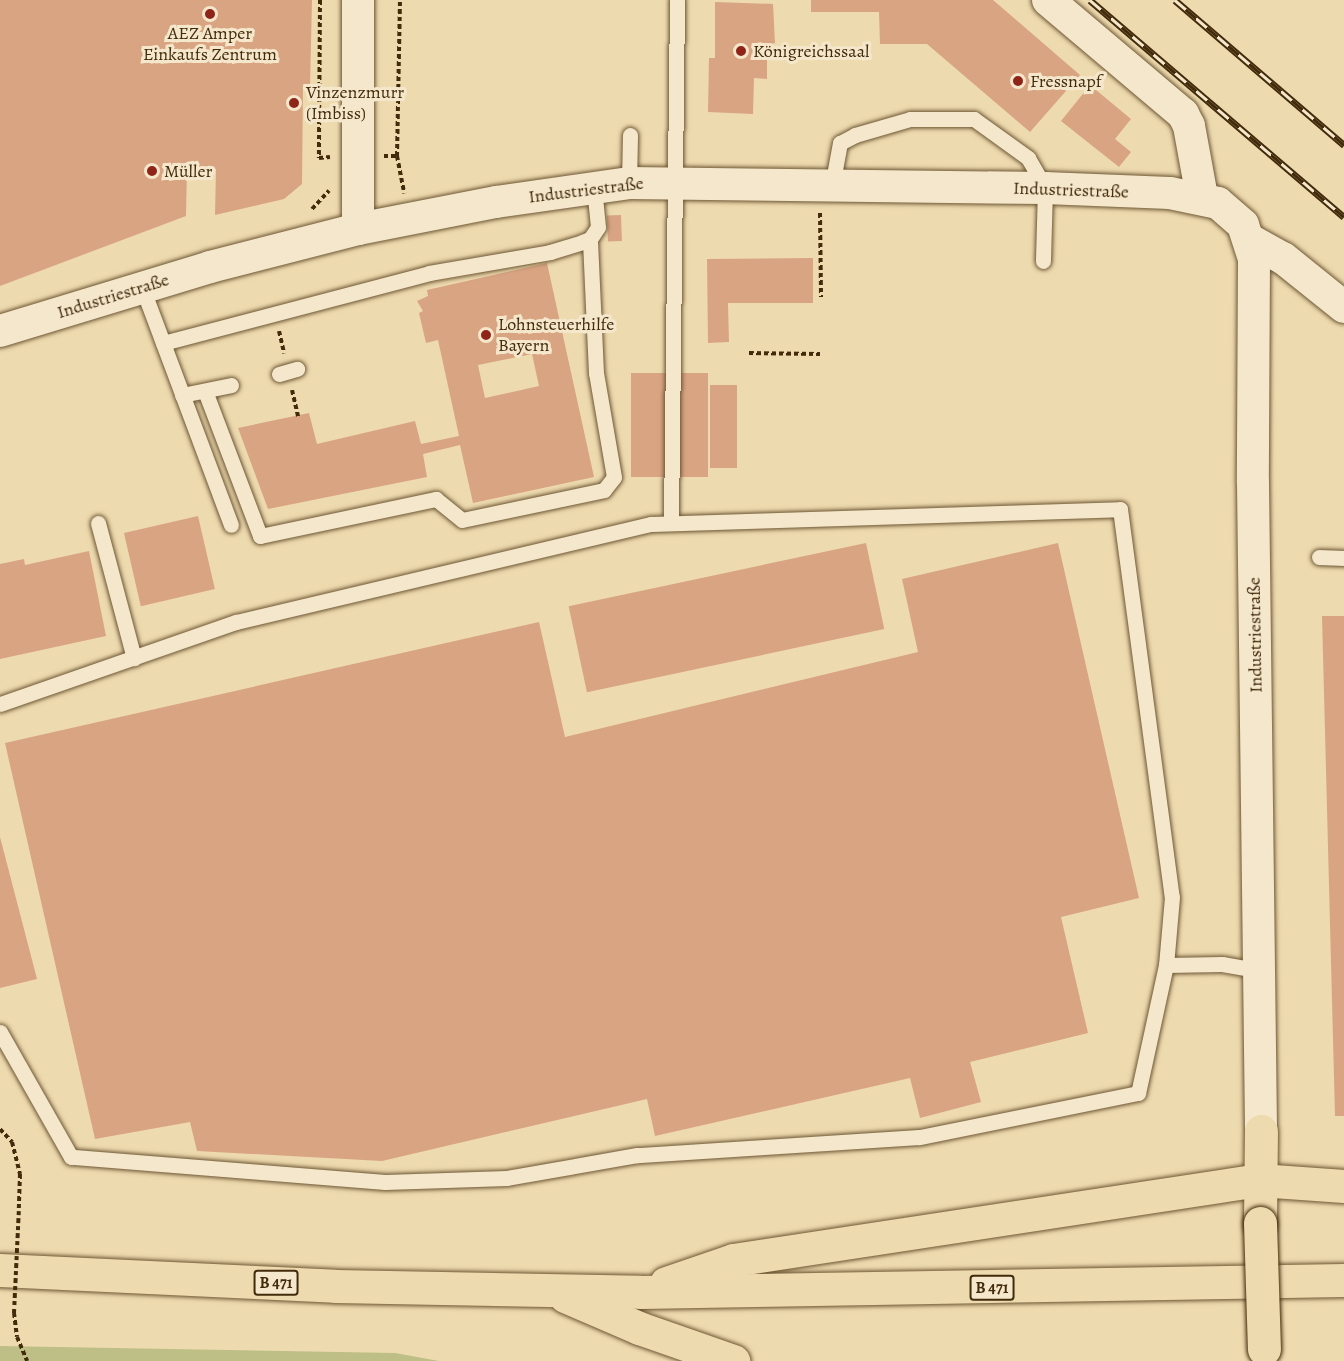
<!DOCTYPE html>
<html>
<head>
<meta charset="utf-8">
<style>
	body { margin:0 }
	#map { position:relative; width:1344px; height:1361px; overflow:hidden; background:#eedaaf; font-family:Alegreya,serif }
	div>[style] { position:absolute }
	.green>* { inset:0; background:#bebe87 }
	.building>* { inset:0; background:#d9a482; transform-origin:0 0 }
	.path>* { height:4px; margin-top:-2px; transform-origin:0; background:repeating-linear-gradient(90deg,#422b0b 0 4.5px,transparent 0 7.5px) }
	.roads { filter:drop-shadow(0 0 2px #6d5734) drop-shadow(0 0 2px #6d5734) }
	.lane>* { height:15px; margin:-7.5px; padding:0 7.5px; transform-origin:7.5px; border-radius:7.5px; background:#f4e7cb }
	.street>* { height:32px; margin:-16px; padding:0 16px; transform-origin:16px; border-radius:16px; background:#f4e7cb }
	.highway>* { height:33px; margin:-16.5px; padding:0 16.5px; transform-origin:16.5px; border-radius:16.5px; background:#eedaaf }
	.rail>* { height:7px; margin-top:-3.5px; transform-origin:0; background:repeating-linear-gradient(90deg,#f4e7cb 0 14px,#422b0b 0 28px); box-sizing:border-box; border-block:2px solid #422b0b }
	.path-bridge>* { height:4px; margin-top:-2px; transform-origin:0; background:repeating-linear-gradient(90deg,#422b0b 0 4.5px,transparent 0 7.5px) }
	.bridges { filter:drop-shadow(0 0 2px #422b0b) drop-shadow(0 0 2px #422b0b) }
	.highway-bridge>* { height:33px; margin:-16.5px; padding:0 16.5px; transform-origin:16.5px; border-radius:16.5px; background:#eedaaf }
	.dots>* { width:16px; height:16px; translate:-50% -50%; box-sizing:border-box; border:3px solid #f4e7cb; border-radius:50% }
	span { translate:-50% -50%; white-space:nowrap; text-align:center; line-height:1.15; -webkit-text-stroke:6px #f4e7cb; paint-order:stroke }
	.shield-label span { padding:2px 4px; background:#f4e7cb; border:2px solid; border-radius:4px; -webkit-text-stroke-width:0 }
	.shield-label { font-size:16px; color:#422b0b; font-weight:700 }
	.poi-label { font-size:18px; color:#422b0b }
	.left { translate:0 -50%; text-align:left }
	.street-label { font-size:18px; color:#422b0b }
</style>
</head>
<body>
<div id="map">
	<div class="green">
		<i style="clip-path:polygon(0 1346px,395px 1353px,439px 1361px,0 1361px)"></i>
	</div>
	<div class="building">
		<i style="clip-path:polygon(0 0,312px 0,310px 87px,303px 87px,302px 184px,284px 199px,215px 215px,216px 169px,187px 169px,186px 216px,0 286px)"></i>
		<i style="clip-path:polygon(811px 0,993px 0,1080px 75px,1030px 132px,927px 44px,880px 44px,879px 12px,811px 12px)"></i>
		<i style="clip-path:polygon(715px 2px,773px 4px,775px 43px,767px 45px,767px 79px,754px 78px,753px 114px,708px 112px,709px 58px,715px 58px)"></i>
		<i style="clip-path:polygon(1090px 85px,1131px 119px,1115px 139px,1131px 152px,1119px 167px,1061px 121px)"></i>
		<i style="left:621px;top:215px;width:26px;height:14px;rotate:88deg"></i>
		<i style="clip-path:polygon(813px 258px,813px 303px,728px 303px,729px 342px,708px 343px,707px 259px)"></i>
		<i style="clip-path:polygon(evenodd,547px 263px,594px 477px,473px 503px,460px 445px,423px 454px,427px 477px,268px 509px,238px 428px,309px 413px,317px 444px,415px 421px,421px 444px,459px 436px,438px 340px,426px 343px,419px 313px,423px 311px,417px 301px,428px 296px,427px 290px,547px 263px,532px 354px,539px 386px,485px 398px,478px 365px,532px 354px)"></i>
		<i style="left:631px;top:373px;width:77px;height:104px"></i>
		<i style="left:710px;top:385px;width:27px;height:83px"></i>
		<i style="left:198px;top:516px;width:75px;height:76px;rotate:77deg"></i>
		<i style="left:866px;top:543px;width:88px;height:304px;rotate:78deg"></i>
		<i style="clip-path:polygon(1058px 543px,1139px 898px,1061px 917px,1088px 1033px,970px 1062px,981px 1102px,920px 1118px,910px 1078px,655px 1136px,647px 1099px,382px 1161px,197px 1151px,190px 1122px,95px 1139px,5px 743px,539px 622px,565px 737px,918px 652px,902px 579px)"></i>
		<i style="clip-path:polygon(89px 551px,106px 636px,0 659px,0 564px,24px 559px,25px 565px)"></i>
		<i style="clip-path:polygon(1322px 616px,1344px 616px,1344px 1116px,1335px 1116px)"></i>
		<i style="clip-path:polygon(0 837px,37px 979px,0 988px)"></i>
	</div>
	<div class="path">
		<i style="left:320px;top:0;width:158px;rotate:90.4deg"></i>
		<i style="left:319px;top:158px;width:11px;rotate:-5deg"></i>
		<i style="left:384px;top:156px;width:13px"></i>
		<i style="left:397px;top:156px;width:156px;rotate:-88.9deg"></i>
		<i style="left:397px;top:156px;width:38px;rotate:79deg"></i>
		<i style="left:312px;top:209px;width:25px;rotate:-47deg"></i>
		<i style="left:820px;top:213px;width:84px;rotate:89.3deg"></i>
		<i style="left:279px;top:331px;width:23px;rotate:77deg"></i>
		<i style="left:749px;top:353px;width:71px;rotate:0.8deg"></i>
		<i style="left:292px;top:390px;width:27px;rotate:77deg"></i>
		<i style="left:0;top:1129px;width:18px;rotate:47deg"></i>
		<i style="left:12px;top:1142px;width:33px;rotate:76deg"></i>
		<i style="left:20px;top:1174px;width:34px;rotate:92deg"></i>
		<i style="left:14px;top:1313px;width:24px;rotate:83deg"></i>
		<i style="left:17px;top:1337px;width:26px;rotate:67deg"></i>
	</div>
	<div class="roads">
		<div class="lane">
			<i style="left:629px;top:183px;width:48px;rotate:-88.8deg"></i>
			<i style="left:832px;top:186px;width:44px;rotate:-79.5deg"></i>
			<i style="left:840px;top:143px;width:17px;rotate:-28deg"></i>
			<i style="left:855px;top:135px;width:57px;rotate:-16.2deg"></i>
			<i style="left:910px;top:119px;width:64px"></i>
			<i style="left:974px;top:119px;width:67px;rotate:35.8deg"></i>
			<i style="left:1028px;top:158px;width:34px;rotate:60deg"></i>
			<i style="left:1045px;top:188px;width:73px;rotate:91.6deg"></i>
			<i style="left:142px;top:287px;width:254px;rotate:69.5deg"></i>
			<i style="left:163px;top:343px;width:275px;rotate:-14.7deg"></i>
			<i style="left:429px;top:273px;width:123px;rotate:-9.8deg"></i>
			<i style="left:550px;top:252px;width:34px;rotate:-17deg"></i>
			<i style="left:582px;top:242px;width:9px;rotate:-21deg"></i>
			<i style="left:590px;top:239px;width:14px;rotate:-56deg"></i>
			<i style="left:598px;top:227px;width:40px;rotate:-95.7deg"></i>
			<i style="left:279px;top:374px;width:19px;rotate:-16deg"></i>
			<i style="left:205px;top:391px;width:155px;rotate:69.2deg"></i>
			<i style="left:260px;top:536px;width:180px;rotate:-11.9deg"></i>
			<i style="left:436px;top:499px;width:33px;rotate:39deg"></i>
			<i style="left:462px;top:520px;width:145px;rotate:-11.9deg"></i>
			<i style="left:604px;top:490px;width:16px;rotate:-52deg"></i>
			<i style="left:614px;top:477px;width:106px;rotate:-99.8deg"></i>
			<i style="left:596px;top:373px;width:134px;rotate:-92.6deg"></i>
			<i style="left:182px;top:395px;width:50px;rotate:-11.5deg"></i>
			<i style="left:671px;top:522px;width:522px;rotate:-89.34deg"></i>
			<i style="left:98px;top:523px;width:140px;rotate:75.1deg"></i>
			<i style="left:1319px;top:557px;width:25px;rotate:2deg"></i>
			<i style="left:0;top:704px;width:250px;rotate:-19.2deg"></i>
			<i style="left:236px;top:622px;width:426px;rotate:-13.3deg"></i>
			<i style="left:651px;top:524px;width:469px;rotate:-1.8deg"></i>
			<i style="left:1120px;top:509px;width:391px;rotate:82.4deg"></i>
			<i style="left:1172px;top:897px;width:68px;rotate:95deg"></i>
			<i style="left:1166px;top:965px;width:131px;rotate:102.3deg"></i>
			<i style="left:1138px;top:1093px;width:223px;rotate:168.6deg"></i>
			<i style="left:919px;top:1137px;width:283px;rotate:176.3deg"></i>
			<i style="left:637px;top:1155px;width:132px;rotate:170deg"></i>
			<i style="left:507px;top:1178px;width:122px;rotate:178.1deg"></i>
			<i style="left:385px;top:1182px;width:315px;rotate:-175.4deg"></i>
			<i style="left:71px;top:1157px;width:144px;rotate:-119.6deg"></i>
			<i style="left:1166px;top:965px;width:56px;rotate:-1deg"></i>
			<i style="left:1222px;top:964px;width:40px;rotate:10deg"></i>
		</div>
		<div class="street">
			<i style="left:1048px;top:0;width:177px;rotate:40.2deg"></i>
			<i style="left:1183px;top:114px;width:13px;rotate:63deg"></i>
			<i style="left:1189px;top:126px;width:72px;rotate:79.6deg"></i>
			<i style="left:358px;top:229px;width:229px;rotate:-90deg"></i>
			<i style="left:1250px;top:240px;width:38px;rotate:29deg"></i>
			<i style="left:1283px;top:258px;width:78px;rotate:38.8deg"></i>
			<i style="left:0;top:331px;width:220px;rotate:-16.9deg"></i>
			<i style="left:210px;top:267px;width:153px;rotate:-14.4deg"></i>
			<i style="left:358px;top:229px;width:141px;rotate:-11.1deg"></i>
			<i style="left:496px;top:202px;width:134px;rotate:-8.1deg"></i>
			<i style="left:629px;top:183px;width:416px;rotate:0.7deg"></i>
			<i style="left:1045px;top:188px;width:125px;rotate:2.3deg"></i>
			<i style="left:1170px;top:193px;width:49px;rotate:11.8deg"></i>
			<i style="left:1218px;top:203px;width:33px;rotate:41deg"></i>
			<i style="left:1243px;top:225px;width:35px;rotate:72deg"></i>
			<i style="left:1254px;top:258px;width:225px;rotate:90.3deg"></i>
			<i style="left:1253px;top:483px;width:648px;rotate:89.29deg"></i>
		</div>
		<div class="highway">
			<i style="left:1260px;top:1223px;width:92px;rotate:-89.4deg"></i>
			<i style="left:0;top:1270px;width:335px;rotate:2.7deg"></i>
			<i style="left:335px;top:1286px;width:305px;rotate:1.1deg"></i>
			<i style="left:640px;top:1292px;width:704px;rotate:-0.98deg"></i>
			<i style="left:666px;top:1283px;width:71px;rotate:-18.9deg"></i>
			<i style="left:733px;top:1260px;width:532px;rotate:-8.65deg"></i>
			<i style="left:1259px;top:1180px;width:85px;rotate:4deg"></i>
			<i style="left:565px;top:1296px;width:81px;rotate:23.4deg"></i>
			<i style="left:639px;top:1328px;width:100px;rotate:19.3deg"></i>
		</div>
	</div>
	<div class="rail">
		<i style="left:1090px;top:0;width:334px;rotate:40.5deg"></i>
		<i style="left:1175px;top:0;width:223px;rotate:40.6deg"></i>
	</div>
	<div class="path-bridge">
		<i style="left:14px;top:1313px;width:105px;rotate:-87.3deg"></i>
	</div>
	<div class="bridges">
		<div class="highway-bridge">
			<i style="left:1260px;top:1223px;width:126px;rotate:88.2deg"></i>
		</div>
	</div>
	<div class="dots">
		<i style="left:210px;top:14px;background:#8f2418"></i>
		<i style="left:741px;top:51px;background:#8f2418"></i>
		<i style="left:1018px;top:81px;background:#8f2418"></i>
		<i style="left:294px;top:103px;background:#8f2418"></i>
		<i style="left:152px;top:171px;background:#8f2418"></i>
		<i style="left:486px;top:335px;background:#8f2418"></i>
	</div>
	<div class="shield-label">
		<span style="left:276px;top:1283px">B 471</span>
		<span style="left:992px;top:1288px">B 471</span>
	</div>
	<div class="poi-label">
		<span style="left:210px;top:44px">AEZ Amper<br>Einkaufs Zentrum</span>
		<span class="left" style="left:753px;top:51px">Königreichssaal</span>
		<span class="left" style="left:1030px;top:81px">Fressnapf</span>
		<span class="left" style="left:306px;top:103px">Vinzenzmurr<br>(Imbiss)</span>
		<span class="left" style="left:164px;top:171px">Müller</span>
		<span class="left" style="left:498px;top:335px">Lohnsteuerhilfe<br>Bayern</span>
	</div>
	<div class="street-label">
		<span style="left:586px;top:190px;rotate:-7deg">Industriestraße</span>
		<span style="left:1071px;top:190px;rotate:2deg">Industriestraße</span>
		<span style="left:113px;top:296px;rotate:-17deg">Industriestraße</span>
		<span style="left:1255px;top:635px;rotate:-91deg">Industriestraße</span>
	</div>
</div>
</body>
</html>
